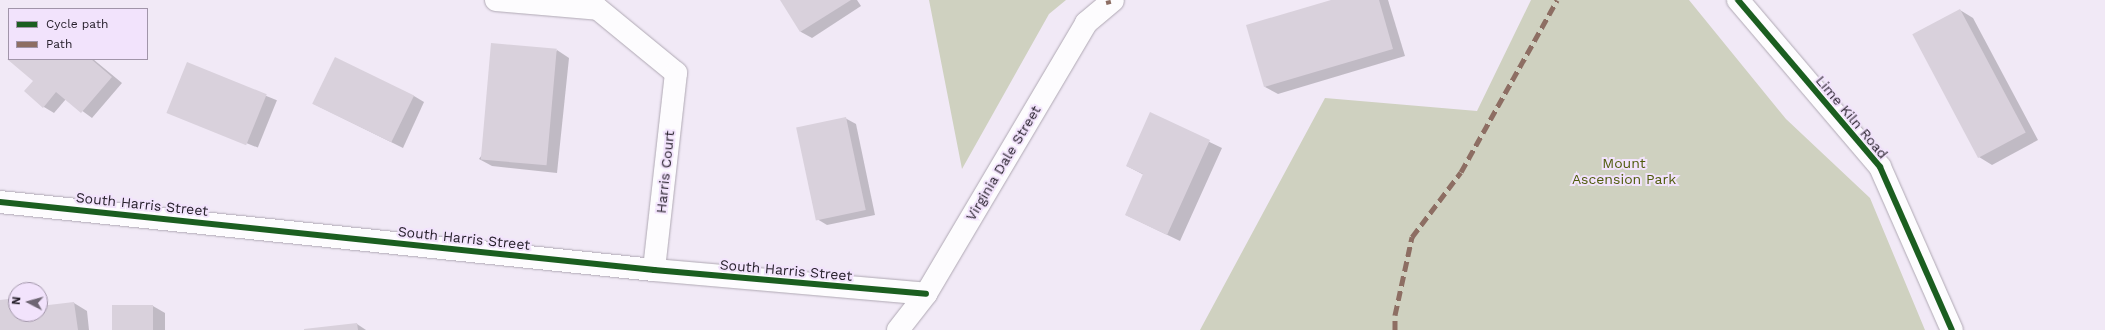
<!DOCTYPE html>
<html>
<head>
<meta charset="utf-8">
<style>
	body { margin:0 }
	#map { position:relative; width:2105px; height:330px; overflow:hidden; background:#f1e9f6; font-family:"Work Sans",sans-serif }
	div>[style] { position:absolute }
	.green>* { inset:0; background:#cfd1c0 }
	.shadow>* { inset:0; background:#0003; transform-origin:0 0 }
	.building>* { inset:0; background:#d9d1dc; transform-origin:0 0 }
	.roads { filter:drop-shadow(0 0 1px #afa8b3) drop-shadow(0 0 1px #afa8b3) }
	.minor>* { height:22px; margin:-11px; padding:0 11px; transform-origin:11px; border-radius:11px; background:#fdfcfe }
	.quiet>* { height:5px; margin-top:-2.5px; transform-origin:0; background:repeating-linear-gradient(90deg,#8d6e63 0 10px,transparent 0 15px) }
	.cycleway>* { height:6px; margin:-3px; padding:0 3px; transform-origin:3px; border-radius:3px; background:#1b5e20 }
	span { translate:-50% -50%; white-space:nowrap; text-align:center; line-height:1.15; -webkit-text-stroke:4px #f2e3fc; paint-order:stroke }
	.street-label { font-size:14px; color:#27202c }
	.park-label { font-size:14px; color:#4f5b0c }
	.legend { position:absolute; left:8px; top:8px; width:140px; height:52px; box-sizing:border-box; background:#f2e3fc; border:1px solid #a195a9; margin:0; padding:5px 7px; list-style:none; font-size:12px; color:#27202c }
	.legend li { display:flex; align-items:center; gap:8px; height:20px }
	.legend b { width:20px; border:1px solid #a195a9 }
	.north { position:absolute; left:8px; top:282px; width:40px; height:40px; box-sizing:border-box; background:#f2e3fc; border:1px solid #a195a9; border-radius:50%; rotate:276deg; font-size:11px; font-weight:700; line-height:16px; text-align:center; color:#27202c }
	.north::after { content:''; display:block; margin:auto; width:14px; height:18px; background:#6e6673; clip-path:polygon(50% 0,100% 100%,50% 72%,0 100%) }
</style>
</head>
<body>
<div id="map">
	<div class="green">
		<i style="clip-path:polygon(929px 0,1066px 0,1049px 14px,962px 169px)"></i>
		<i style="clip-path:polygon(1531px 0,1689px 0,1786px 119px,1870px 198px,1925px 330px,1200px 330px,1325px 98px,1477px 111px)"></i>
	</div>
	<div class="shadow">
		<i style="clip-path:polygon(781px 0,857px 0,861px 6px,812px 38px,801px 32px)"></i>
		<i style="clip-path:polygon(1334px 0,1388px 0,1405px 56px,1278px 94px,1265px 87px)"></i>
		<i style="clip-path:polygon(1960px 10px,1973px 18px,2038px 140px,1992px 165px,1979px 157px)"></i>
		<i style="clip-path:polygon(557px 50px,569px 58px,557px 173px,492px 166px,479px 159px)"></i>
		<i style="clip-path:polygon(10px 59px,93px 59px,122px 83px,92px 118px,66px 99px,54px 113px,44px 107px,34px 81px)"></i>
		<i style="left:187px;top:64px;width:97px;height:51px;rotate:22deg"></i>
		<i style="clip-path:polygon(414px 96px,424px 102px,403px 148px,314px 104px)"></i>
		<i style="clip-path:polygon(1151px 114px,1222px 148px,1180px 241px,1126px 215px,1144px 175px,1127px 166px)"></i>
		<i style="clip-path:polygon(845px 118px,856px 124px,875px 215px,827px 225px,817px 219px)"></i>
		<i style="clip-path:polygon(16px 299px,16px 314px,40px 314px,40px 303px,44px 307px,74px 303px,87px 311px,89px 330px,0 330px,0 301px)"></i>
		<i style="clip-path:polygon(153px 306px,165px 313px,165px 330px,113px 330px)"></i>
		<i style="clip-path:polygon(357px 324px,366px 330px,304px 330px)"></i>
	</div>
	<div class="building">
		<i style="clip-path:polygon(780px 0,851px 0,800px 32px)"></i>
		<i style="clip-path:polygon(1331px 0,1379px 0,1393px 49px,1264px 87px,1246px 25px)"></i>
		<i style="left:1960px;top:9px;width:140px;height:54px;rotate:62deg"></i>
		<i style="left:491px;top:43px;width:66px;height:117px;rotate:5deg"></i>
		<i style="left:335px;top:57px;width:88px;height:52px;rotate:26deg"></i>
		<i style="clip-path:polygon(7px 59px,91px 59px,112px 77px,81px 113px,56px 92px,43px 108px,24px 91px,33px 81px)"></i>
		<i style="left:187px;top:62px;width:86px;height:55px;rotate:22deg"></i>
		<i style="clip-path:polygon(1150px 112px,1210px 140px,1167px 235px,1125px 215px,1143px 174px,1126px 166px)"></i>
		<i style="left:846px;top:117px;width:95px;height:51px;rotate:78deg"></i>
		<i style="clip-path:polygon(16px 298px,16px 314px,40px 314px,40px 306px,74px 302px,78px 330px,0 330px,0 300px)"></i>
		<i style="left:112px;top:305px;width:41px;height:25px"></i>
		<i style="clip-path:polygon(357px 323px,358px 330px,304px 330px,304px 329px)"></i>
	</div>
	<div class="roads">
		<div class="minor">
			<i style="left:496px;top:0;width:102px;rotate:5deg"></i>
			<i style="left:598px;top:9px;width:101px;rotate:39.4deg"></i>
			<i style="left:676px;top:73px;width:198px;rotate:96.4deg"></i>
			<i style="left:1738px;top:0;width:219px;rotate:49.6deg"></i>
			<i style="left:1880px;top:167px;width:178px;rotate:66.2deg"></i>
			<i style="left:0;top:202px;width:658px;rotate:5.94deg"></i>
			<i style="left:654px;top:270px;width:273px;rotate:5deg"></i>
			<i style="left:898px;top:330px;width:46px;rotate:-52.1deg"></i>
			<i style="left:926px;top:294px;width:315px;rotate:-59.4deg"></i>
			<i style="left:1086px;top:23px;width:35px;rotate:-40deg"></i>
		</div>
	</div>
	<div class="quiet">
		<i style="left:1108px;top:0;width:4px;rotate:76deg"></i>
		<i style="left:1395px;top:330px;width:15px;rotate:-90deg"></i>
		<i style="left:1395px;top:315px;width:80px;rotate:-77.7deg"></i>
		<i style="left:1412px;top:237px;width:81px;rotate:-53deg"></i>
		<i style="left:1461px;top:172px;width:197px;rotate:-60.8deg"></i>
	</div>
	<div class="cycleway">
		<i style="left:1738px;top:0;width:219px;rotate:49.6deg"></i>
		<i style="left:1880px;top:167px;width:178px;rotate:66.2deg"></i>
		<i style="left:0;top:202px;width:658px;rotate:5.94deg"></i>
		<i style="left:654px;top:270px;width:273px;rotate:5deg"></i>
	</div>
	<div class="street-label">
		<span style="left:1852px;top:117px;rotate:50deg">Lime Kiln Road</span>
		<span style="left:1003px;top:163px;rotate:-59deg">Virginia Dale Street</span>
		<span style="left:665px;top:172px;rotate:-84deg">Harris Court</span>
		<span style="left:142px;top:204px;rotate:6deg">South Harris Street</span>
		<span style="left:464px;top:238px;rotate:6deg">South Harris Street</span>
		<span style="left:786px;top:270px;rotate:5deg">South Harris Street</span>
	</div>
	<div class="park-label">
		<span style="left:1624px;top:171px">Mount<br>Ascension Park</span>
	</div>
	<ul class="legend">
	<li><b style="height:5px;background:#1b5e20"></b>Cycle path</li>
	<li><b style="height:5px;background:#8d6e63"></b>Path</li>
	</ul>
	<div class="north">N</div>
</div>
</body>
</html>
